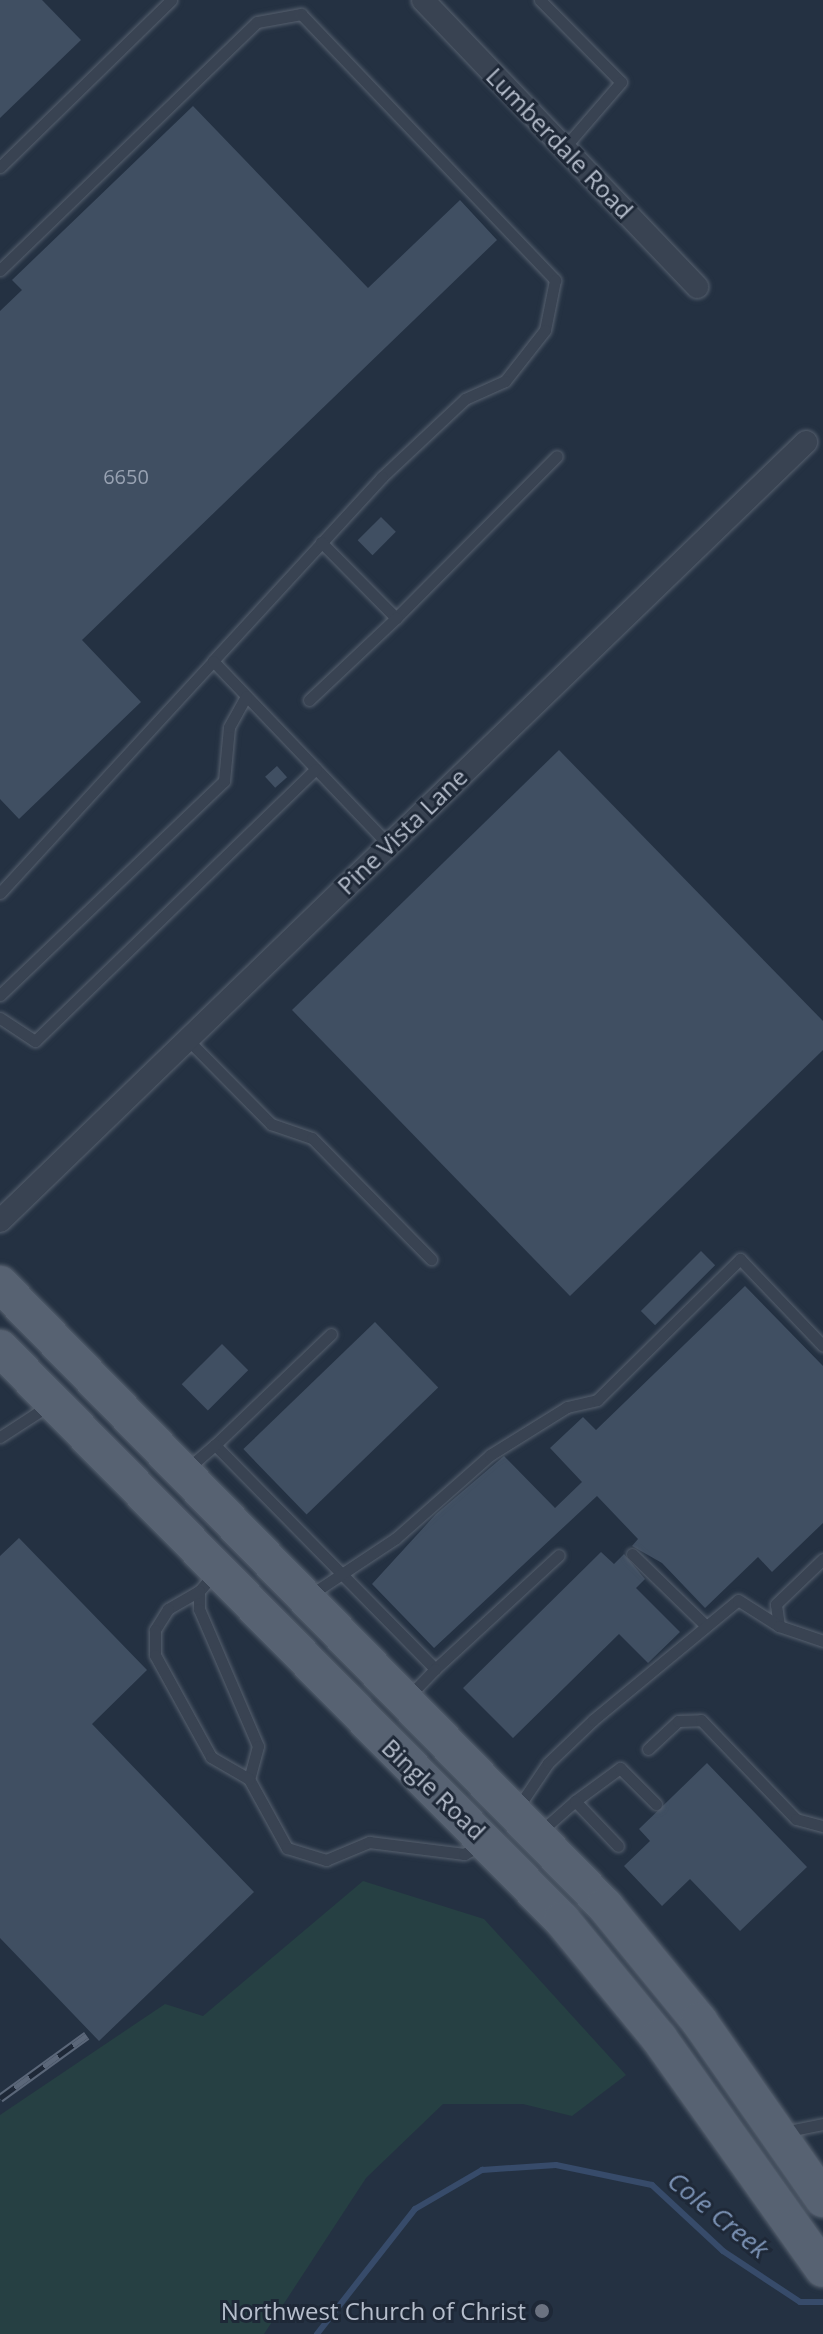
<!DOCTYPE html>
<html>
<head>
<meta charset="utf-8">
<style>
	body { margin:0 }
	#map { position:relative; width:823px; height:2334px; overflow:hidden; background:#243142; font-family:"Open Sans",sans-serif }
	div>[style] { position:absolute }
	.green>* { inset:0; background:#264043 }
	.stream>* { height:6px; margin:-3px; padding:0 3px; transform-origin:3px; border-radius:3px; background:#374b6a }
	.building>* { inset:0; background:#404f62; transform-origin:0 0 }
	.roads { filter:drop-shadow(0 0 2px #57616f) drop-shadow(0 0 2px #57616f) }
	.service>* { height:11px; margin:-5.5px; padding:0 5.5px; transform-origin:5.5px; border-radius:5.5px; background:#394352 }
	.minor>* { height:22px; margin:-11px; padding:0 11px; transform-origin:11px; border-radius:11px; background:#394352 }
	.primary>* { height:36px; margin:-18px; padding:0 18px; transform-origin:18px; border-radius:18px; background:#576272 }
	.rail>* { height:9px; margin-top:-4.5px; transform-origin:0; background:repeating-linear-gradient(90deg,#1e2837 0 18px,#5b6779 0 36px); box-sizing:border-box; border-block:2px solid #5b6779 }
	.dots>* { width:22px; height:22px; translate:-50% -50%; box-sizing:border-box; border:4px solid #1e2837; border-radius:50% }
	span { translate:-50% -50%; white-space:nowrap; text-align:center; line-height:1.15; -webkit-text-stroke:6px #1e2837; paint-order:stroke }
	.number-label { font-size:20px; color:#98a2b2 }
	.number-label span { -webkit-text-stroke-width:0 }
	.street-label { font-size:24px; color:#b6becc }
	.poi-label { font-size:24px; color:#b6becc }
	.right { translate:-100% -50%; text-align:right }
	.water-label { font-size:26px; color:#7c93b5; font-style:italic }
</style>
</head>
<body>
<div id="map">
	<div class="green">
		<i style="clip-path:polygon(363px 1881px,484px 1919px,626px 2075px,572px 2116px,523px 2104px,443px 2104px,366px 2178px,264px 2334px,0 2334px,0 2115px,165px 2004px,203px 2016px)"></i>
	</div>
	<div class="stream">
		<i style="left:317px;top:2334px;width:159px;rotate:-51.9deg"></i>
		<i style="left:415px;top:2209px;width:78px;rotate:-30.2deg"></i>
		<i style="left:482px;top:2170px;width:74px;rotate:-3.9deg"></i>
		<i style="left:556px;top:2165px;width:98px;rotate:11.8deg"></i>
		<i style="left:652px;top:2185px;width:97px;rotate:42.9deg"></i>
		<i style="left:723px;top:2251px;width:92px;rotate:33.5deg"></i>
		<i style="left:800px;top:2302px;width:23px"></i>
	</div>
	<div class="building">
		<i style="clip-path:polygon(0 0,42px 0,81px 40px,0 118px)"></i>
		<i style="clip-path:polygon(193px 106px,368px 288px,460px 200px,497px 240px,82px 640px,141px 702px,19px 819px,0 799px,0 311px,22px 290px,12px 280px)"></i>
		<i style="left:381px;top:517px;width:21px;height:33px;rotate:45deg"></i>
		<i style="clip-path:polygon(559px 750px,823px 1021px,823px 1050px,570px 1296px,292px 1010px)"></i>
		<i style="left:277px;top:766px;width:15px;height:16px;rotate:48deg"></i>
		<i style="left:701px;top:1251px;width:20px;height:85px;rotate:45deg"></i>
		<i style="clip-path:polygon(745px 1286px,823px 1366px,823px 1523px,772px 1572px,758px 1557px,705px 1608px,662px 1563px,632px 1546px,638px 1539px,597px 1496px,434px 1648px,372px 1584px,436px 1514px,504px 1456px,555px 1508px,582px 1482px,550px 1448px,583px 1417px,596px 1430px)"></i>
		<i style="left:375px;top:1322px;width:91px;height:183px;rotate:46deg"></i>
		<i style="left:222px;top:1344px;width:37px;height:57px;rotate:45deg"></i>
		<i style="clip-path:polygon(19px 1538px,147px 1670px,92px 1724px,254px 1892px,99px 2041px,0 1938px,0 1556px)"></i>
		<i style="clip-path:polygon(601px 1552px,614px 1564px,624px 1554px,645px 1579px,636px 1588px,680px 1632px,648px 1663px,619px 1634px,513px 1738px,463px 1688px)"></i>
		<i style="clip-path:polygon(707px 1763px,807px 1867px,740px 1931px,690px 1879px,662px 1906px,624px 1866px,650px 1841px,639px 1829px)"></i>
	</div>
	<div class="roads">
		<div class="service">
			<i style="left:540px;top:0;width:115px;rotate:45.4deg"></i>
			<i style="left:621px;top:82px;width:87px;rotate:130.8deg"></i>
			<i style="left:0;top:167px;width:239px;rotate:-44.3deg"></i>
			<i style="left:0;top:270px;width:357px;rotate:-44deg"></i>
			<i style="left:257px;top:22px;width:45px;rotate:-10.3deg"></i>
			<i style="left:301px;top:14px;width:368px;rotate:46.3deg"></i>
			<i style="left:555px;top:280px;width:51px;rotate:101.3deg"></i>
			<i style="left:545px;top:330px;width:65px;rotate:128.1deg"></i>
			<i style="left:505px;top:381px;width:44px;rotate:155.8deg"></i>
			<i style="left:465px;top:399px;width:114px;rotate:136.8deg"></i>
			<i style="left:382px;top:477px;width:250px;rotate:132.6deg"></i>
			<i style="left:321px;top:542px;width:107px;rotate:45.4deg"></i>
			<i style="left:396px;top:618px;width:228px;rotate:-45.2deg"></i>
			<i style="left:309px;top:700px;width:120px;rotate:-43.3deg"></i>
			<i style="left:0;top:893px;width:315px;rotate:-47.4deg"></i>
			<i style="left:213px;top:661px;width:253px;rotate:46.3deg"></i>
			<i style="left:0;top:995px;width:310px;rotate:-43.7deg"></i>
			<i style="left:224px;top:781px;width:54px;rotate:-84.7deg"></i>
			<i style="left:229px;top:727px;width:35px;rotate:-61deg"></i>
			<i style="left:0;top:1018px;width:42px;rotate:33.3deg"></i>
			<i style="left:35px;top:1041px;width:391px;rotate:-44.1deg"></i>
			<i style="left:187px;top:1039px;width:120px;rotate:45.3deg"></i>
			<i style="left:271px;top:1124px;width:43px;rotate:18.9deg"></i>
			<i style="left:312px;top:1138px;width:170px;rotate:45.5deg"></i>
			<i style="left:331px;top:1334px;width:161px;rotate:136.3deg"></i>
			<i style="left:215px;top:1445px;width:314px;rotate:45.5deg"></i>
			<i style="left:435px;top:1669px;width:168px;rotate:-42.6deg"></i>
			<i style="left:0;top:1437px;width:59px;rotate:-33.1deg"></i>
			<i style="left:187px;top:1469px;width:37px;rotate:-41deg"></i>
			<i style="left:632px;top:1554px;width:99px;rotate:44.2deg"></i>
			<i style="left:214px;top:1574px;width:23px;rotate:131deg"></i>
			<i style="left:199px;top:1591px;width:18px;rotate:90deg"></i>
			<i style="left:199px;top:1609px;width:149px;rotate:66.7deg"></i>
			<i style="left:258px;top:1746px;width:34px;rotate:105deg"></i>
			<i style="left:249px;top:1779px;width:79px;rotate:61.2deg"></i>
			<i style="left:287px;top:1848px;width:41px;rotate:17.1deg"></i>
			<i style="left:326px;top:1860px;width:47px;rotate:-22.7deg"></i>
			<i style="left:369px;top:1842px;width:96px;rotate:7.2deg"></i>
			<i style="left:464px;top:1854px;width:18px;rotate:-27deg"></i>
			<i style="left:199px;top:1591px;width:36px;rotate:150deg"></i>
			<i style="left:168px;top:1609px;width:25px;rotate:122deg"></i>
			<i style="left:155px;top:1630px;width:25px;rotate:90deg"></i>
			<i style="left:155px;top:1655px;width:116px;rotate:61.2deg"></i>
			<i style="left:211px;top:1757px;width:44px;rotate:30.1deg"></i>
			<i style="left:310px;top:1595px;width:103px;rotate:-33.5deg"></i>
			<i style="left:396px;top:1538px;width:125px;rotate:-41.4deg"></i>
			<i style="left:490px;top:1455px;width:91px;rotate:-31.9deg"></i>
			<i style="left:567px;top:1407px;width:31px;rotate:-13deg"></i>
			<i style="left:597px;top:1400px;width:201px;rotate:-44.6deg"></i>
			<i style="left:740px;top:1259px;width:120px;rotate:46.3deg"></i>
			<i style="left:779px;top:1626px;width:22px;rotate:-98deg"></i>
			<i style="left:776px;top:1604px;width:65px;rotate:-43.8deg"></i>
			<i style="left:408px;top:1697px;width:39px;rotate:-46deg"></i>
			<i style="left:648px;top:1749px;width:41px;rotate:-43deg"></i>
			<i style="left:678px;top:1721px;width:23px;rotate:-2deg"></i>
			<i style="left:701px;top:1720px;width:137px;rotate:46.2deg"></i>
			<i style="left:796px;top:1819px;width:28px;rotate:15deg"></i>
			<i style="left:575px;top:1801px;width:56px;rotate:-36.3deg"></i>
			<i style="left:620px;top:1768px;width:51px;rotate:45deg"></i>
			<i style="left:517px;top:1809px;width:55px;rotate:-56deg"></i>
			<i style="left:548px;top:1763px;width:62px;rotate:-43.7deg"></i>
			<i style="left:593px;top:1720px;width:188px;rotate:-39.6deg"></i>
			<i style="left:738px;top:1600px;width:49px;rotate:32.4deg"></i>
			<i style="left:779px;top:1626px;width:46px;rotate:18.8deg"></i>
			<i style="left:540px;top:1832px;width:47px;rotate:-41.5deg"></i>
			<i style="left:575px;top:1801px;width:62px;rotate:46.3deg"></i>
			<i style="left:783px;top:2132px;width:41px;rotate:-11.3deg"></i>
		</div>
		<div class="minor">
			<i style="left:423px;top:0;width:397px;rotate:46.3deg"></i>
			<i style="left:0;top:1221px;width:1121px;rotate:-44.02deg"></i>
		</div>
		<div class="primary">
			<i style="left:0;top:1284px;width:868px;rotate:45.79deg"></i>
			<i style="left:605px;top:1906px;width:149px;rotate:50.7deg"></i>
			<i style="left:699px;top:2021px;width:217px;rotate:55.1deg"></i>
			<i style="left:0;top:1348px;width:802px;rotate:45.51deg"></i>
			<i style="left:562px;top:1920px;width:153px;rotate:50.6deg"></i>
			<i style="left:659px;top:2038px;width:283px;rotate:54.6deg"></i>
		</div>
	</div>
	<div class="rail">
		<i style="left:0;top:2098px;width:107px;rotate:-35.9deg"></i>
	</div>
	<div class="dots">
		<i style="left:542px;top:2311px;background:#6b7280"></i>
	</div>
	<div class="number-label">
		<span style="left:126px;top:476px">6650</span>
	</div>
	<div class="street-label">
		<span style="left:560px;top:143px;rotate:46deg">Lumberdale Road</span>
		<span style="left:402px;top:831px;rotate:-44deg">Pine Vista Lane</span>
		<span style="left:434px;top:1789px;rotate:44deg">Bingle Road</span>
	</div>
	<div class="poi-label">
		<span class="right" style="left:526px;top:2311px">Northwest Church of Christ</span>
	</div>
	<div class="water-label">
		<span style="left:718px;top:2215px;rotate:39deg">Cole Creek</span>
	</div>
</div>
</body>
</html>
